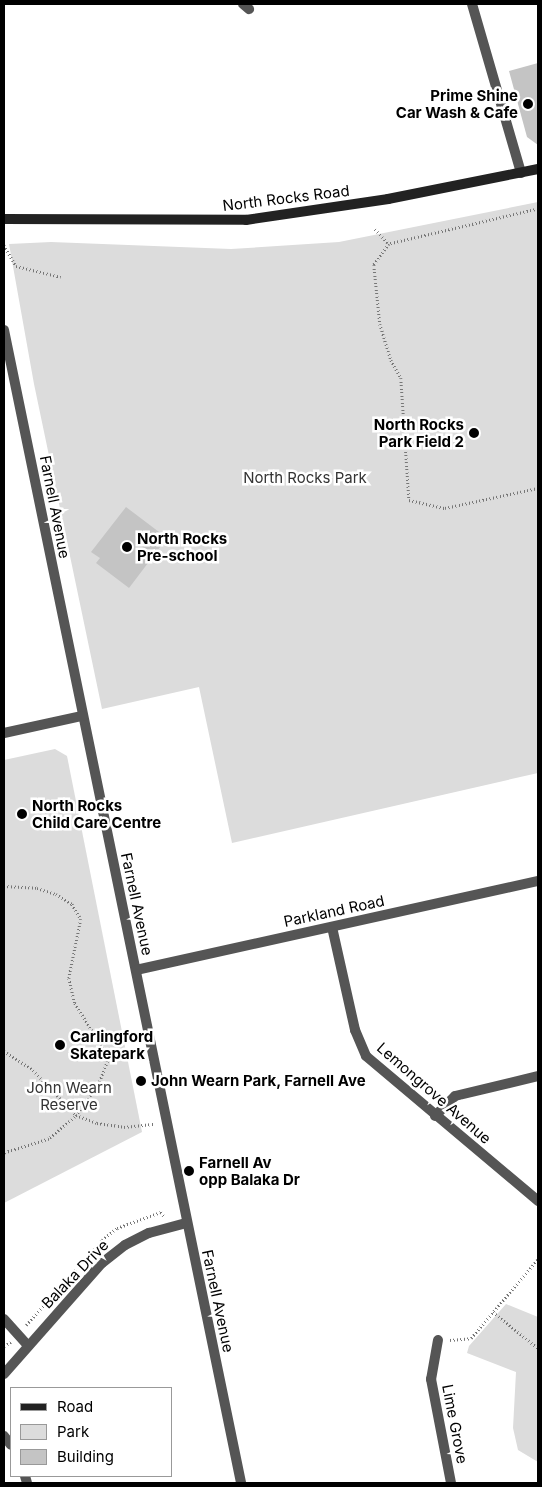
<!DOCTYPE html>
<html>
<head>
<meta charset="utf-8">
<style>
	body { margin:0 }
	#map { position:relative; width:542px; height:1487px; overflow:hidden; background:#fff; font-family:Inter,sans-serif }
	div>[style] { position:absolute }
	.green>* { inset:0; background:#dcdcdc }
	.building>* { inset:0; background:#c4c4c4 }
	.path>* { height:2.5px; margin-top:-1.25px; transform-origin:0; background:repeating-linear-gradient(90deg,#777 0 1px,transparent 0 3.5px) }
	.minor>* { height:10px; margin:-5px; padding:0 5px; transform-origin:5px; border-radius:5px; background:#555 }
	.secondary>* { height:10px; margin:-5px; padding:0 5px; transform-origin:5px; border-radius:5px; background:#222 }
	.dots>* { width:14px; height:14px; translate:-50% -50%; box-sizing:border-box; border:2px solid #fff; border-radius:50% }
	span { translate:-50% -50%; white-space:nowrap; text-align:center; line-height:1.15; -webkit-text-stroke:5px #fff; paint-order:stroke }
	.poi-label { font-size:15px; color:#000; font-weight:700 }
	.right { translate:-100% -50%; text-align:right }
	.left { translate:0 -50%; text-align:left }
	.street-label { font-size:15px; color:#000 }
	.park-label { font-size:15px; color:#333 }
	.frame { position:absolute; inset:0; border:5px solid #000; pointer-events:none }
	.legend { position:absolute; left:10px; top:1387px; width:162px; height:90px; box-sizing:border-box; background:#fff; border:1px solid #999; margin:0; padding:6px 9px; list-style:none; font-size:15px; color:#000 }
	.legend li { display:flex; align-items:center; gap:10px; height:25px }
	.legend b { width:25px; border:1px solid #999 }
</style>
</head>
<body>
<div id="map">
	<div class="green">
		<i style="clip-path:polygon(538px 202px,538px 773px,232px 843px,199px 687px,102px 709px,34px 384px,9px 244px,51px 242px,231px 249px,339px 242px)"></i>
		<i style="clip-path:polygon(55px 749px,67px 756px,142px 1132px,4px 1203px,4px 760px)"></i>
		<i style="clip-path:polygon(506px 1304px,538px 1317px,538px 1462px,518px 1450px,513px 1428px,516px 1372px,467px 1353px,469px 1346px)"></i>
	</div>
	<div class="building">
		<i style="clip-path:polygon(538px 63px,538px 145px,527px 137px,509px 71px)"></i>
		<i style="clip-path:polygon(126px 507px,167px 538px,129px 588px,96px 563px,100px 558px,91px 552px)"></i>
	</div>
	<div class="path">
		<i style="left:538px;top:209px;width:153px;rotate:166.8deg"></i>
		<i style="left:389px;top:244px;width:26px;rotate:126deg"></i>
		<i style="left:374px;top:265px;width:59px;rotate:84.2deg"></i>
		<i style="left:380px;top:324px;width:38px;rotate:73deg"></i>
		<i style="left:391px;top:360px;width:21px;rotate:61deg"></i>
		<i style="left:401px;top:378px;width:122px;rotate:86.2deg"></i>
		<i style="left:409px;top:500px;width:37px;rotate:13deg"></i>
		<i style="left:445px;top:508px;width:95px;rotate:-12.1deg"></i>
		<i style="left:375px;top:229px;width:21px;rotate:47deg"></i>
		<i style="left:4px;top:245px;width:24px;rotate:60deg"></i>
		<i style="left:16px;top:266px;width:46px;rotate:13.7deg"></i>
		<i style="left:4px;top:886px;width:33px;rotate:3deg"></i>
		<i style="left:37px;top:888px;width:20px;rotate:18deg"></i>
		<i style="left:56px;top:894px;width:19px;rotate:32deg"></i>
		<i style="left:72px;top:904px;width:17px;rotate:59deg"></i>
		<i style="left:81px;top:919px;width:60px;rotate:101.5deg"></i>
		<i style="left:69px;top:978px;width:26px;rotate:77deg"></i>
		<i style="left:75px;top:1003px;width:65px;rotate:58.3deg"></i>
		<i style="left:109px;top:1058px;width:28px;rotate:111deg"></i>
		<i style="left:99px;top:1084px;width:41px;rotate:126deg"></i>
		<i style="left:75px;top:1117px;width:34px;rotate:140deg"></i>
		<i style="left:49px;top:1139px;width:47px;rotate:162.7deg"></i>
		<i style="left:4px;top:1051px;width:35px;rotate:33deg"></i>
		<i style="left:33px;top:1070px;width:62px;rotate:46.3deg"></i>
		<i style="left:76px;top:1115px;width:22px;rotate:21deg"></i>
		<i style="left:97px;top:1123px;width:27px;rotate:8deg"></i>
		<i style="left:124px;top:1127px;width:31px;rotate:-6deg"></i>
		<i style="left:493px;top:1312px;width:58px;rotate:38.7deg"></i>
		<i style="left:26px;top:1325px;width:114px;rotate:-48.2deg"></i>
		<i style="left:102px;top:1240px;width:19px;rotate:-39deg"></i>
		<i style="left:117px;top:1228px;width:47px;rotate:-20deg"></i>
		<i style="left:161px;top:1212px;width:5px;rotate:53deg"></i>
		<i style="left:450px;top:1340px;width:21px;rotate:-5deg"></i>
		<i style="left:471px;top:1338px;width:104px;rotate:-49.7deg"></i>
		<i style="left:4px;top:1346px;width:8px;rotate:-30deg"></i>
	</div>
	<div class="minor">
		<i style="left:243px;top:4px;width:8px;rotate:40deg"></i>
		<i style="left:472px;top:4px;width:176px;rotate:73.8deg"></i>
		<i style="left:4px;top:330px;width:1177px;rotate:78.38deg"></i>
		<i style="left:4px;top:733px;width:80px;rotate:-12.3deg"></i>
		<i style="left:332px;top:927px;width:106px;rotate:77.4deg"></i>
		<i style="left:355px;top:1030px;width:28px;rotate:67deg"></i>
		<i style="left:366px;top:1056px;width:225px;rotate:40.1deg"></i>
		<i style="left:136px;top:970px;width:412px;rotate:-12.5deg"></i>
		<i style="left:435px;top:1116px;width:28px;rotate:-45deg"></i>
		<i style="left:455px;top:1096px;width:85px;rotate:-13.5deg"></i>
		<i style="left:4px;top:1319px;width:36px;rotate:48deg"></i>
		<i style="left:438px;top:1340px;width:40px;rotate:100deg"></i>
		<i style="left:431px;top:1379px;width:106px;rotate:79.1deg"></i>
		<i style="left:4px;top:1374px;width:148px;rotate:-48.6deg"></i>
		<i style="left:102px;top:1263px;width:29px;rotate:-38deg"></i>
		<i style="left:125px;top:1245px;width:27px;rotate:-27deg"></i>
		<i style="left:149px;top:1233px;width:38px;rotate:-15deg"></i>
		<i style="left:4px;top:1436px;width:11px;rotate:52deg"></i>
		<i style="left:25px;top:1476px;width:7px;rotate:74deg"></i>
	</div>
	<div class="secondary">
		<i style="left:4px;top:219px;width:242px;rotate:0.2deg"></i>
		<i style="left:246px;top:220px;width:144px;rotate:-8.4deg"></i>
		<i style="left:388px;top:199px;width:153px;rotate:-11.3deg"></i>
	</div>
	<div class="dots">
		<i style="left:528px;top:104px;background:#000"></i>
		<i style="left:474px;top:433px;background:#000"></i>
		<i style="left:127px;top:547px;background:#000"></i>
		<i style="left:22px;top:814px;background:#000"></i>
		<i style="left:60px;top:1045px;background:#000"></i>
		<i style="left:141px;top:1081px;background:#000"></i>
		<i style="left:189px;top:1171px;background:#000"></i>
	</div>
	<div class="poi-label">
		<span class="right" style="left:518px;top:104px">Prime Shine<br>Car Wash &amp; Cafe</span>
		<span class="right" style="left:464px;top:433px">North Rocks<br>Park Field 2</span>
		<span class="left" style="left:137px;top:547px">North Rocks<br>Pre-school</span>
		<span class="left" style="left:32px;top:814px">North Rocks<br>Child Care Centre</span>
		<span class="left" style="left:70px;top:1045px">Carlingford<br>Skatepark</span>
		<span class="left" style="left:151px;top:1081px">John Wearn Park, Farnell Ave</span>
		<span class="left" style="left:199px;top:1171px">Farnell Av<br>opp Balaka Dr</span>
	</div>
	<div class="street-label">
		<span style="left:286px;top:198px;rotate:-7deg">North Rocks Road</span>
		<span style="left:55px;top:507px;rotate:79deg">Farnell Avenue</span>
		<span style="left:137px;top:904px;rotate:78deg">Farnell Avenue</span>
		<span style="left:334px;top:911px;rotate:-12deg">Parkland Road</span>
		<span style="left:434px;top:1093px;rotate:41deg">Lemongrove Avenue</span>
		<span style="left:75px;top:1274px;rotate:-46deg">Balaka Drive</span>
		<span style="left:218px;top:1301px;rotate:78deg">Farnell Avenue</span>
		<span style="left:455px;top:1424px;rotate:79deg">Lime Grove</span>
	</div>
	<div class="park-label">
		<span style="left:305px;top:478px">North Rocks Park</span>
		<span style="left:69px;top:1096px">John Wearn<br>Reserve</span>
	</div>
	<div class="frame"></div>
	<ul class="legend">
	<li><b style="height:6px;background:#222"></b>Road</li>
	<li><b style="height:14px;background:#dcdcdc"></b>Park</li>
	<li><b style="height:14px;background:#c4c4c4"></b>Building</li>
	</ul>
</div>
</body>
</html>
